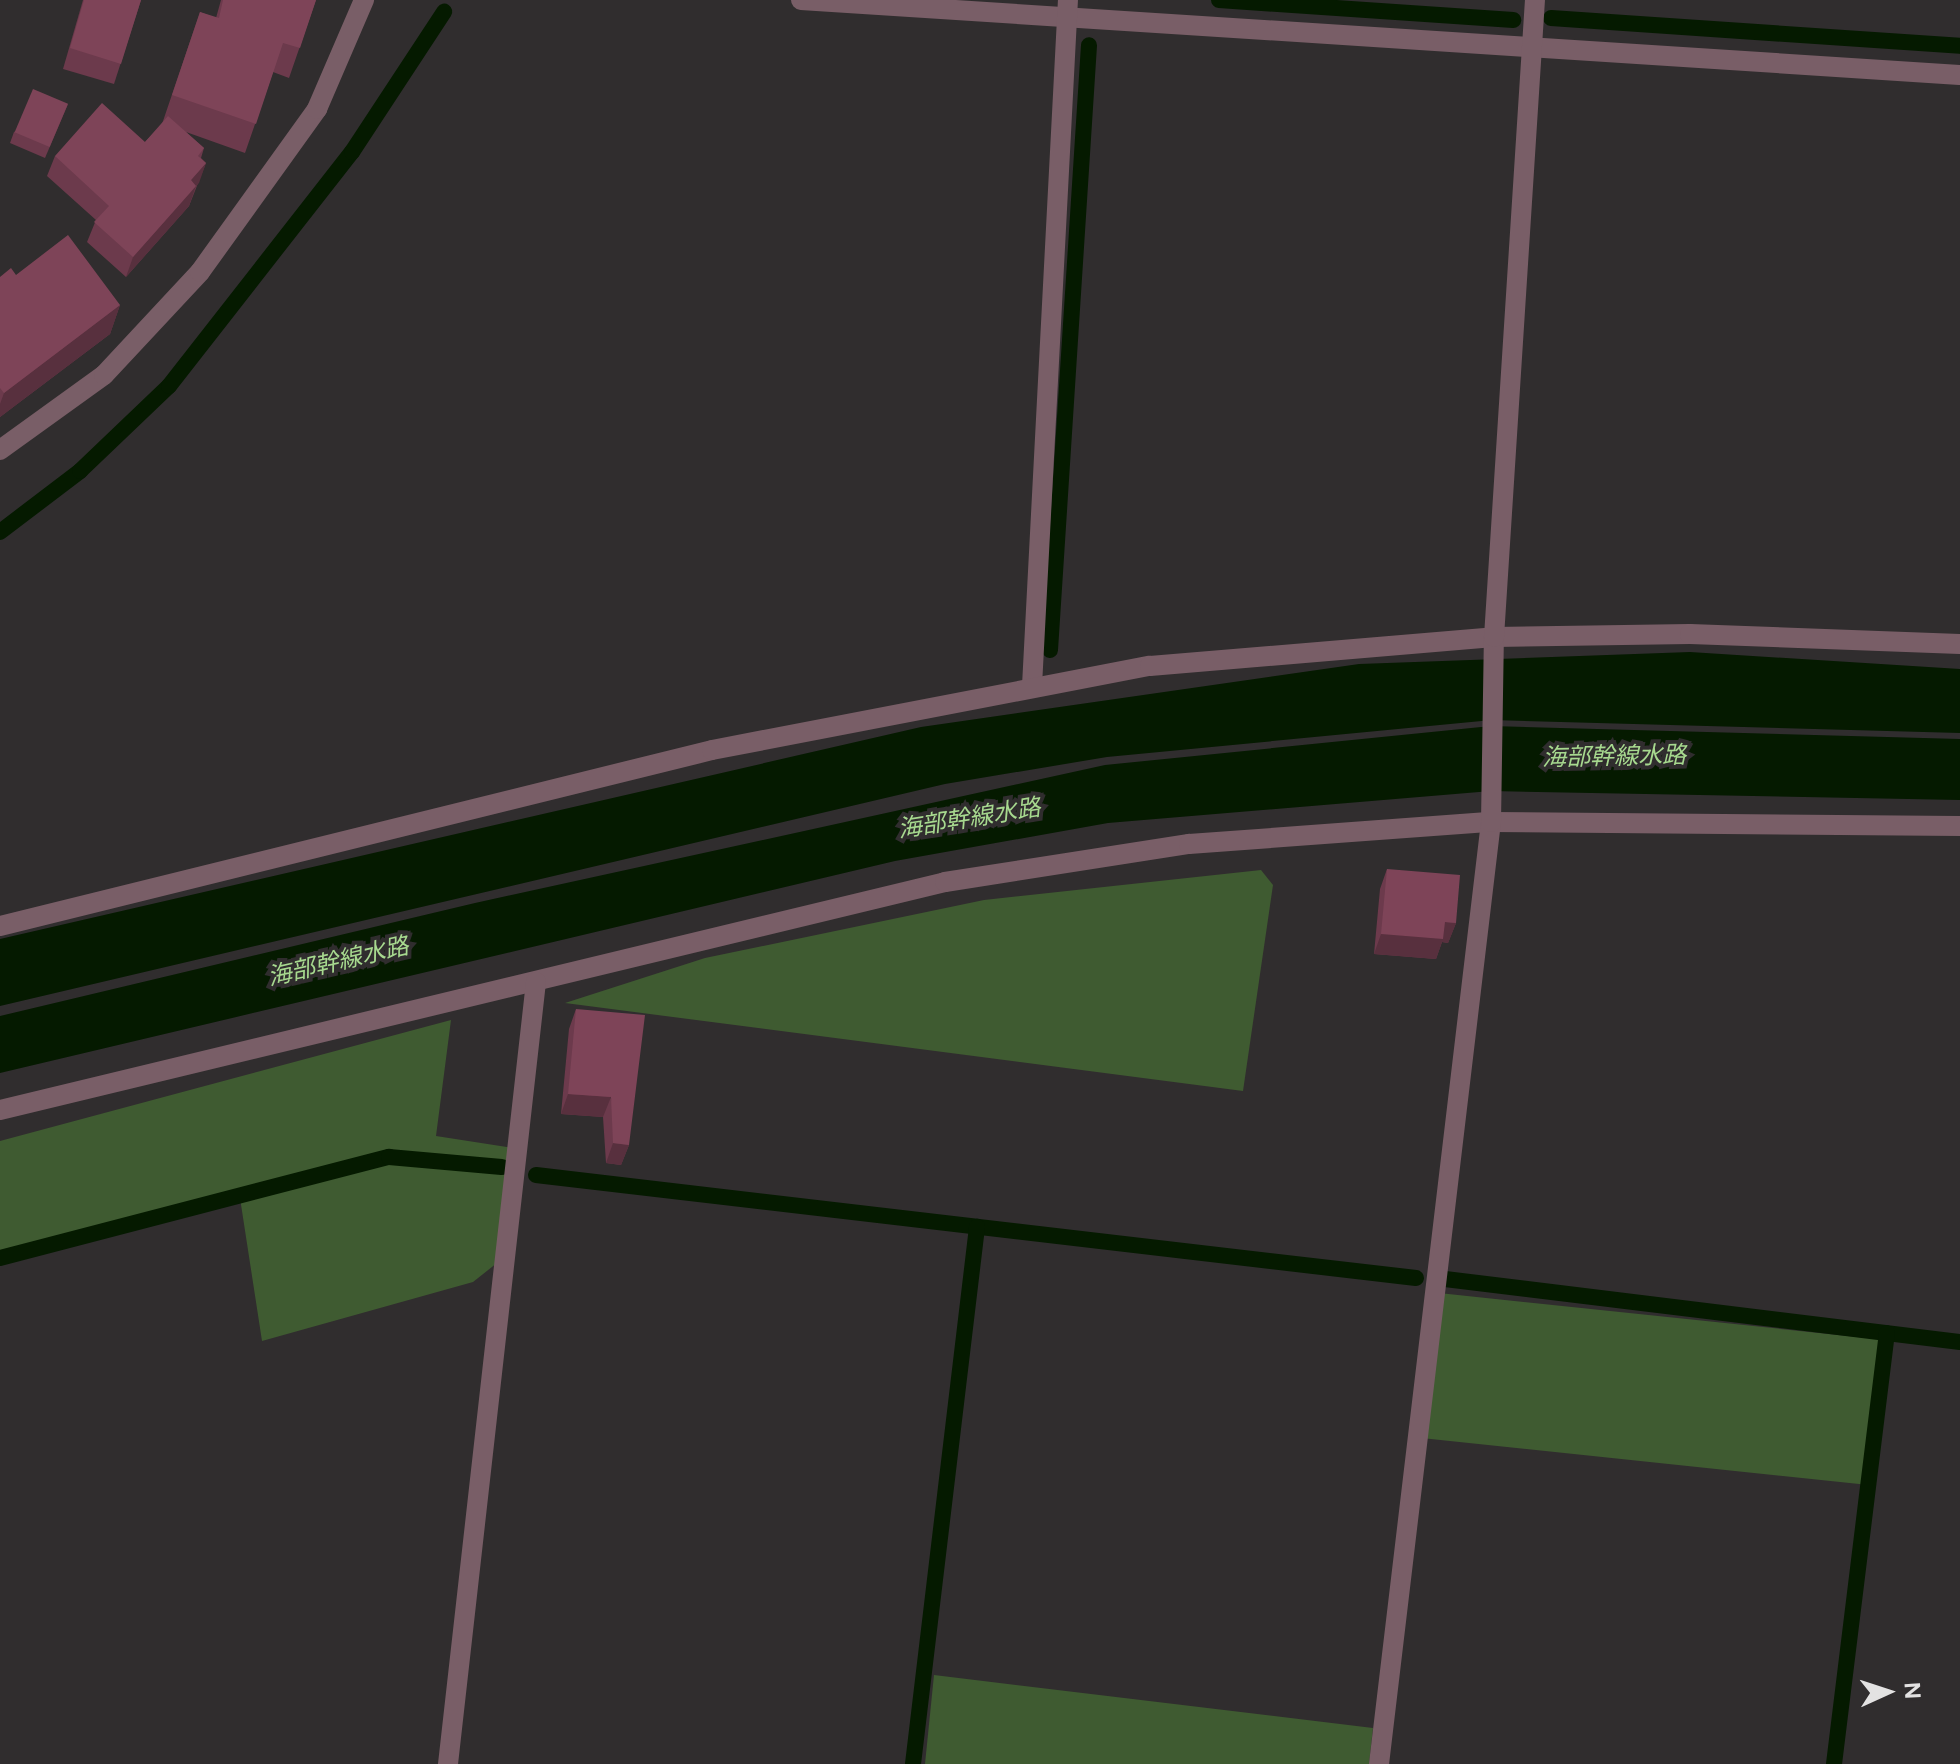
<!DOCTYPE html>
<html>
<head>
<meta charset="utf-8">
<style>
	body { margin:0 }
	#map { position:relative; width:1960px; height:1764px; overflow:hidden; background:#302d2e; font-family:Figtree,"Noto Sans JP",sans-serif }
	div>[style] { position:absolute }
	.green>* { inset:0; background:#3f5b31; transform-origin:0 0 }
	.water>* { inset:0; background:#051a00 }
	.stream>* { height:16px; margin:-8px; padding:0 8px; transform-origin:8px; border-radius:8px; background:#051a00 }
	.minor>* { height:20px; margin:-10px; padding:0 10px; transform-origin:10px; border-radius:10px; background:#795e67 }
	.wall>* { inset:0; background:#6c3a4c }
	.shaded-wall>* { inset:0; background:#58303e }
	.building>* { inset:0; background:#7e4458; transform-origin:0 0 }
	span { translate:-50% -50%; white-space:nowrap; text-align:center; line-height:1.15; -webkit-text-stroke:8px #302d2e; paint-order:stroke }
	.water-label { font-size:24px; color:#a7d98f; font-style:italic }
	.north { position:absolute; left:1848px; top:1652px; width:80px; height:80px; -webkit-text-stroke:6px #302d2e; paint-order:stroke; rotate:87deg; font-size:22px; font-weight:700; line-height:32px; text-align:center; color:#e3e2e2 }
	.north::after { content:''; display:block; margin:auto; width:28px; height:36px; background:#e3e2e2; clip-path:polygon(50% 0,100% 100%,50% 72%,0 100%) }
</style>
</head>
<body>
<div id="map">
	<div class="green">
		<i style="clip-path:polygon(1261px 870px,1273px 885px,1243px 1091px,565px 1003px,705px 958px,984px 900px)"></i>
		<i style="clip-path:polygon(451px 1020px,436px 1136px,520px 1149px,497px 1263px,473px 1282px,262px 1341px,240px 1198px,0 1263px,0 1141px)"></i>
		<i style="left:1439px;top:1293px;width:445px;height:146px;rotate:6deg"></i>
		<i style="clip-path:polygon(934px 1675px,1373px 1728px,1369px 1764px,925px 1764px)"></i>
	</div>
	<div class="water">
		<i style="clip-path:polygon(1690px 652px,1960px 669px,1960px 733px,1492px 720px,1107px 757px,945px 784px,0 1006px,0 939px,921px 727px,1359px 664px)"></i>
		<i style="clip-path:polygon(1491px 726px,1960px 739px,1960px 800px,1491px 791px,1108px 823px,895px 861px,0 1073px,0 1016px,475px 903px,1105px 765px)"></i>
	</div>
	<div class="stream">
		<i style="left:1219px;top:0;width:295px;rotate:3.9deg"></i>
		<i style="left:1551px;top:18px;width:410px;rotate:3.9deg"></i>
		<i style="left:0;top:532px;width:101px;rotate:-37.3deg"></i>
		<i style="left:80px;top:471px;width:123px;rotate:-43.7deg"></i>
		<i style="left:169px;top:386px;width:297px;rotate:-52deg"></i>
		<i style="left:352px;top:152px;width:168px;rotate:-56.7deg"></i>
		<i style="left:1050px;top:650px;width:606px;rotate:-86.31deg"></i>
		<i style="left:536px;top:1175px;width:886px;rotate:6.68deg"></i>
		<i style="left:0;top:1258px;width:402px;rotate:-14.6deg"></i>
		<i style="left:389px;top:1157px;width:113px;rotate:5.1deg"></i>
		<i style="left:1445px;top:1279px;width:519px;rotate:6.97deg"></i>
		<i style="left:913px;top:1764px;width:541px;rotate:-83.2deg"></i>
		<i style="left:1834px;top:1764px;width:434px;rotate:-83deg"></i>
	</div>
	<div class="minor">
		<i style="left:801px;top:0;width:1161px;rotate:3.7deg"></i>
		<i style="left:0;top:450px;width:128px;rotate:-35.8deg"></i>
		<i style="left:104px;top:375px;width:141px;rotate:-47deg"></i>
		<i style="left:200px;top:272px;width:201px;rotate:-54.3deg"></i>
		<i style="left:317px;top:109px;width:119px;rotate:-66.7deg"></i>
		<i style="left:1032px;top:686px;width:687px;rotate:-87deg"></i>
		<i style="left:0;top:926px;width:733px;rotate:-13.88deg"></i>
		<i style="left:712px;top:750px;width:446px;rotate:-10.9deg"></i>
		<i style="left:1150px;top:666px;width:345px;rotate:-4.8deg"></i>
		<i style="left:1494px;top:637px;width:196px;rotate:-0.9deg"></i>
		<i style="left:1690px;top:634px;width:270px;rotate:2.1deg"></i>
		<i style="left:0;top:1110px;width:972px;rotate:-13.56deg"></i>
		<i style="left:945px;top:882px;width:247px;rotate:-8.9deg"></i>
		<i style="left:1189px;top:844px;width:303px;rotate:-4.2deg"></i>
		<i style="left:1491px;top:822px;width:469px;rotate:0.5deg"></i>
		<i style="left:448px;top:1764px;width:787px;rotate:-83.58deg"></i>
		<i style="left:1379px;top:1764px;width:949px;rotate:-83.22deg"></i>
		<i style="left:1491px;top:822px;width:185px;rotate:-89.1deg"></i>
		<i style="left:1494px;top:637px;width:638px;rotate:-86.32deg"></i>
	</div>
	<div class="wall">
		<i style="clip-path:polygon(83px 0,141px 0,114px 84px,63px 69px)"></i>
		<i style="clip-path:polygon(221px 0,316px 0,289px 78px,273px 72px,245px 153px,186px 132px,204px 148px,201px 158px,206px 163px,189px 206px,126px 277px,87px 242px,96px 220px,47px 176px,55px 156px,145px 142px,162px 124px,200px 12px,216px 18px)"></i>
		<i style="clip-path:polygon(68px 104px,45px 158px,10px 143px,14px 132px)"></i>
		<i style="clip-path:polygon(16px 275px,120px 305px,110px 334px,0 417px,0 277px)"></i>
		<i style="clip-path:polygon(1387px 869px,1456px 923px,1448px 943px,1442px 942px,1436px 959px,1374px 954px,1380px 889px)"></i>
		<i style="clip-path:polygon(576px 1009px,629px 1145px,621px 1165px,606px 1163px,603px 1117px,561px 1114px,569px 1029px)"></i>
	</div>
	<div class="shaded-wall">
		<i style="clip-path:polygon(206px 163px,199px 183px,183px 200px,191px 180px)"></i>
		<i style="clip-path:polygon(196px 186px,189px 206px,126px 277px,133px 257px)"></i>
		<i style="clip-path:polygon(120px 305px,110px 334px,0 417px,0 404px,4px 393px)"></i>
		<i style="clip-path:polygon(1445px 922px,1456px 923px,1448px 943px,1442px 942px,1436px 959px,1374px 954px,1381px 934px)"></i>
		<i style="clip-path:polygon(568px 1094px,611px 1097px,603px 1117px,561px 1114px)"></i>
		<i style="clip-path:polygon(613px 1143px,629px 1145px,621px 1165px,606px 1163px)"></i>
	</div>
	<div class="building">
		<i style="clip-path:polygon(84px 0,141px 0,121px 64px,70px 48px)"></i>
		<i style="clip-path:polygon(223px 0,316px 0,300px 48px,283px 43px,256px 124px,172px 95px,200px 12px,219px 18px)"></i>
		<i style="left:33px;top:89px;width:38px;height:47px;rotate:23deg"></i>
		<i style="clip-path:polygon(102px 103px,145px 142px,168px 116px,204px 148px,198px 156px,206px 163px,191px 180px,196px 186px,133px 257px,94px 222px,109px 206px,55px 156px)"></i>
		<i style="clip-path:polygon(68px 235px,120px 305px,4px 393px,0 388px,0 277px,11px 268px,16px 275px)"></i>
		<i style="clip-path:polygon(1387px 869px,1460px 875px,1456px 923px,1445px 922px,1443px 939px,1381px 934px)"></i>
		<i style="clip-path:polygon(576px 1009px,645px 1015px,629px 1145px,613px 1143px,611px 1097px,568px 1094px)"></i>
	</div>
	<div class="water-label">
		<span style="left:1614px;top:756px;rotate:-1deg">海部幹線水路</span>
		<span style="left:969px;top:818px;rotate:-9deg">海部幹線水路</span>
		<span style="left:338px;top:961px;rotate:-13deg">海部幹線水路</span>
	</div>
	<div class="north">N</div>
</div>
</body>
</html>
